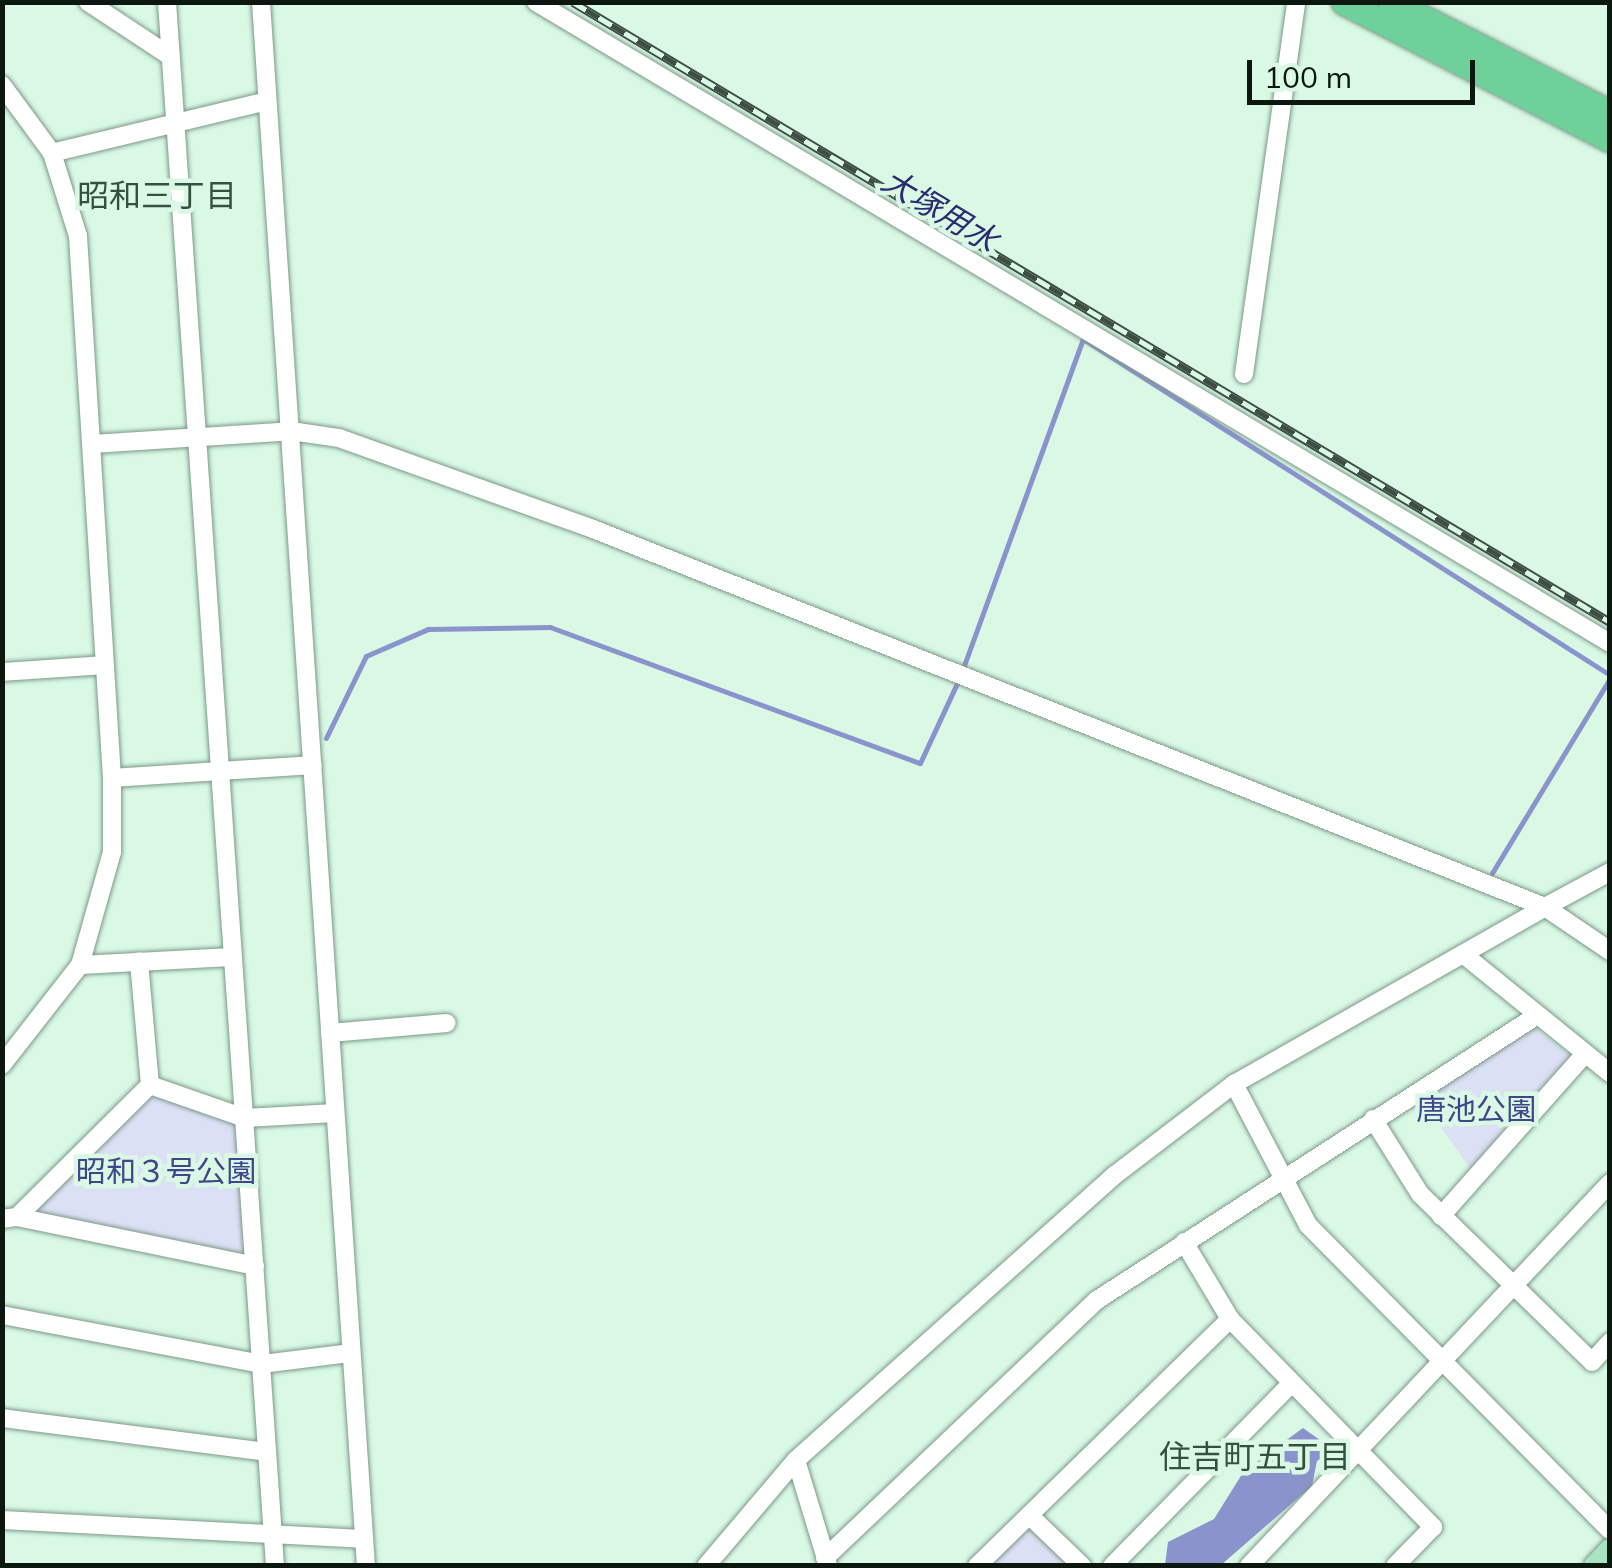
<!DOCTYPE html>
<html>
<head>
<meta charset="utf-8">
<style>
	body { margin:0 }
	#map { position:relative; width:1612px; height:1568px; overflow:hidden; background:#d9f9e5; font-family:Mulish,"Noto Sans JP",sans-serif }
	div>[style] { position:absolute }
	.green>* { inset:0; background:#dce0f5 }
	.water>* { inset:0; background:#8b93cd }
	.stream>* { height:5px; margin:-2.5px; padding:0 2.5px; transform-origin:2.5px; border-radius:2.5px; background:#8b93cd }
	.roads { filter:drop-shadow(0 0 2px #7b9987) drop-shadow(0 0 2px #7b9987) }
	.minor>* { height:18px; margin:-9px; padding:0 9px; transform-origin:9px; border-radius:9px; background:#fff }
	.major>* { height:22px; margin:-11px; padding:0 11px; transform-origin:11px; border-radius:11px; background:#a8e3c2 }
	.highway>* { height:25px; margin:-12.5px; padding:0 12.5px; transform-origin:12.5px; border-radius:12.5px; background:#6ed199 }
	.rail>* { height:9px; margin-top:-4.5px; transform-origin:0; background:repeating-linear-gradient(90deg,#d9f9e5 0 15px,#3e4e44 0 30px); box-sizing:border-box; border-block:2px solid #3e4e44 }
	span { translate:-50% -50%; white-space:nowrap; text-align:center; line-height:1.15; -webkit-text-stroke:9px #d9f9e5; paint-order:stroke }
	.park-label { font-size:30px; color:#40458c }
	.neighbourhood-label { font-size:32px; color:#34503f }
	.water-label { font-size:32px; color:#2b2b70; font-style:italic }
	.frame { position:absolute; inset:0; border:5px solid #0c1710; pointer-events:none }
	.scale { position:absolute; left:1247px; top:60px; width:228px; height:45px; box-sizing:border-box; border:5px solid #0c1710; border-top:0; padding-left:12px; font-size:30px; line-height:35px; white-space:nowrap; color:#0c1710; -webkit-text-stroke:8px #d9f9e5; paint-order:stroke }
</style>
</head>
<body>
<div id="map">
	<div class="green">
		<i style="clip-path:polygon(1533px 1026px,1572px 1058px,1472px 1171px,1420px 1098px)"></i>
		<i style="clip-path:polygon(147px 1094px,237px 1124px,248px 1247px,238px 1255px,41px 1216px,38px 1204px)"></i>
		<i style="clip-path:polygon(1031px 1525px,1071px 1566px,987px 1566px)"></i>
	</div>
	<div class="water">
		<i style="clip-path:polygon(1303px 1428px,1334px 1450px,1317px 1461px,1312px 1486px,1221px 1565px,1165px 1565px,1168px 1542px,1214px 1519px,1244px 1471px)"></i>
	</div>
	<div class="stream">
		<i style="left:962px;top:671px;width:353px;rotate:-70deg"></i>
		<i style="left:1083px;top:339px;width:625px;rotate:32.52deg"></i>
		<i style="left:326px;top:738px;width:91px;rotate:-64deg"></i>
		<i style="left:366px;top:656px;width:68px;rotate:-23.5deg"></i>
		<i style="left:428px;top:629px;width:122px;rotate:-0.9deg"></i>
		<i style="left:550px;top:627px;width:394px;rotate:20.2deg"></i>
		<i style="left:920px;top:763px;width:90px;rotate:-65.1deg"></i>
		<i style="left:1492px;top:873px;width:228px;rotate:-58.8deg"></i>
	</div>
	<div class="roads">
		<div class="minor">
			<i style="left:88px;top:2px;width:98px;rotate:33.4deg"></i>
			<i style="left:167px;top:2px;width:1568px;rotate:86.05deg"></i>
			<i style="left:261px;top:2px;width:1568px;rotate:86.16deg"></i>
			<i style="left:536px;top:2px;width:1251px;rotate:30.83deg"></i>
			<i style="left:2px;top:85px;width:84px;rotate:53.7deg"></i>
			<i style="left:52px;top:153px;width:87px;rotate:72.6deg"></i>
			<i style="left:78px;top:236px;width:543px;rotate:86.41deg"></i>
			<i style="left:112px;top:778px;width:74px;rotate:90deg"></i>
			<i style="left:112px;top:852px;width:117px;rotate:105.8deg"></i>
			<i style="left:80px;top:965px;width:127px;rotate:128deg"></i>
			<i style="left:52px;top:153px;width:221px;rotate:-13.6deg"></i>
			<i style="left:1244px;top:374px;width:376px;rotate:-82deg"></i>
			<i style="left:92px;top:444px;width:199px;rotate:-3.7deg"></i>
			<i style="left:291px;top:431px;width:49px;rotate:8.3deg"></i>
			<i style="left:339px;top:438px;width:270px;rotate:19.7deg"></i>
			<i style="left:593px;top:529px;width:1024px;rotate:21.66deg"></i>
			<i style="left:1545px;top:907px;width:74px;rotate:-28.3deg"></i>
			<i style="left:2px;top:672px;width:102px;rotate:-3.9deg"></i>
			<i style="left:112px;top:778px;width:201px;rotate:-3.7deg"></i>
			<i style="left:1463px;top:954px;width:189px;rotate:39deg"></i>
			<i style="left:80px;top:965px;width:152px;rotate:-3deg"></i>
			<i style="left:330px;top:1033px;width:117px;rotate:-4.9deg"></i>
			<i style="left:1234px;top:1084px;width:159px;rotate:62.3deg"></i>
			<i style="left:1308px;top:1225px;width:429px;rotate:45.3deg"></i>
			<i style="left:150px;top:1085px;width:101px;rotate:19.2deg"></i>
			<i style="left:245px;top:1118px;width:90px;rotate:-3.2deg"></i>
			<i style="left:1373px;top:1119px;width:89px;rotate:57.9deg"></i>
			<i style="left:1420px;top:1194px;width:240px;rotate:44.3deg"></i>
			<i style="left:1592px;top:1362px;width:27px;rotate:-48deg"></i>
			<i style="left:1441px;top:1216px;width:217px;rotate:-48.4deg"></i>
			<i style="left:17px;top:1217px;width:243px;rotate:11.6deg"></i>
			<i style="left:2px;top:1219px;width:15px;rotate:-8deg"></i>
			<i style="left:17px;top:1217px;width:187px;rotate:-44.8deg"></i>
			<i style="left:150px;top:1085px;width:124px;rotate:-95.1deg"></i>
			<i style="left:1184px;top:1242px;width:90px;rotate:59.1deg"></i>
			<i style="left:1230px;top:1319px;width:291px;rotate:45.7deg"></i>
			<i style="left:1433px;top:1527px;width:54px;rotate:134.3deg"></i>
			<i style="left:2px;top:1315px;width:265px;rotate:10.7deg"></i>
			<i style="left:262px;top:1364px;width:89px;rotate:-7.1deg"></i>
			<i style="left:2px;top:1418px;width:267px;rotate:7.3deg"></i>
			<i style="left:796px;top:1460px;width:110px;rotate:73.1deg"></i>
			<i style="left:1029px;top:1515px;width:74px;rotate:43.9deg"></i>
			<i style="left:2px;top:1520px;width:361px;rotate:3deg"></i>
			<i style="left:825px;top:1558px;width:375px;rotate:-43.5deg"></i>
			<i style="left:1097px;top:1300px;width:523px;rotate:-32.9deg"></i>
			<i style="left:706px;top:1566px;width:139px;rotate:-49.7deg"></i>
			<i style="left:796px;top:1460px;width:428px;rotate:-41.8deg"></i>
			<i style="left:1115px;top:1175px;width:150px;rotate:-37.4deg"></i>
			<i style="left:1234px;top:1084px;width:358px;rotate:-29.6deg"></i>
			<i style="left:1545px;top:907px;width:78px;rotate:34.1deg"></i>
			<i style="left:977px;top:1566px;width:354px;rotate:-44.3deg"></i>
			<i style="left:1112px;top:1566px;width:255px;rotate:-45.5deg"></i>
			<i style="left:1249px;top:1566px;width:526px;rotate:-46.69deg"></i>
		</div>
		<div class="major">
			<i style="left:1595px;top:1566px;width:22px;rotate:-47deg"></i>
		</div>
		<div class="highway">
			<i style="left:1344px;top:2px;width:299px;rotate:27.3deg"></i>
			<i style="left:1391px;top:2px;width:246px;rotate:26.9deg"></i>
		</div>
	</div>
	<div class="rail">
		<i style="left:573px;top:2px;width:1208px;rotate:30.87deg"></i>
	</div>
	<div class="park-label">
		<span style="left:1476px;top:1109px">唐池公園</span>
		<span style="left:166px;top:1171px">昭和３号公園</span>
	</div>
	<div class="neighbourhood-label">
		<span style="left:157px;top:195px">昭和三丁目</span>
		<span style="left:1255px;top:1456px">住吉町五丁目</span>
	</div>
	<div class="water-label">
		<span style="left:940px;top:210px;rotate:31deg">大塚用水</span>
	</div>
	<div class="frame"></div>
	<div class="scale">100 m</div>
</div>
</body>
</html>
